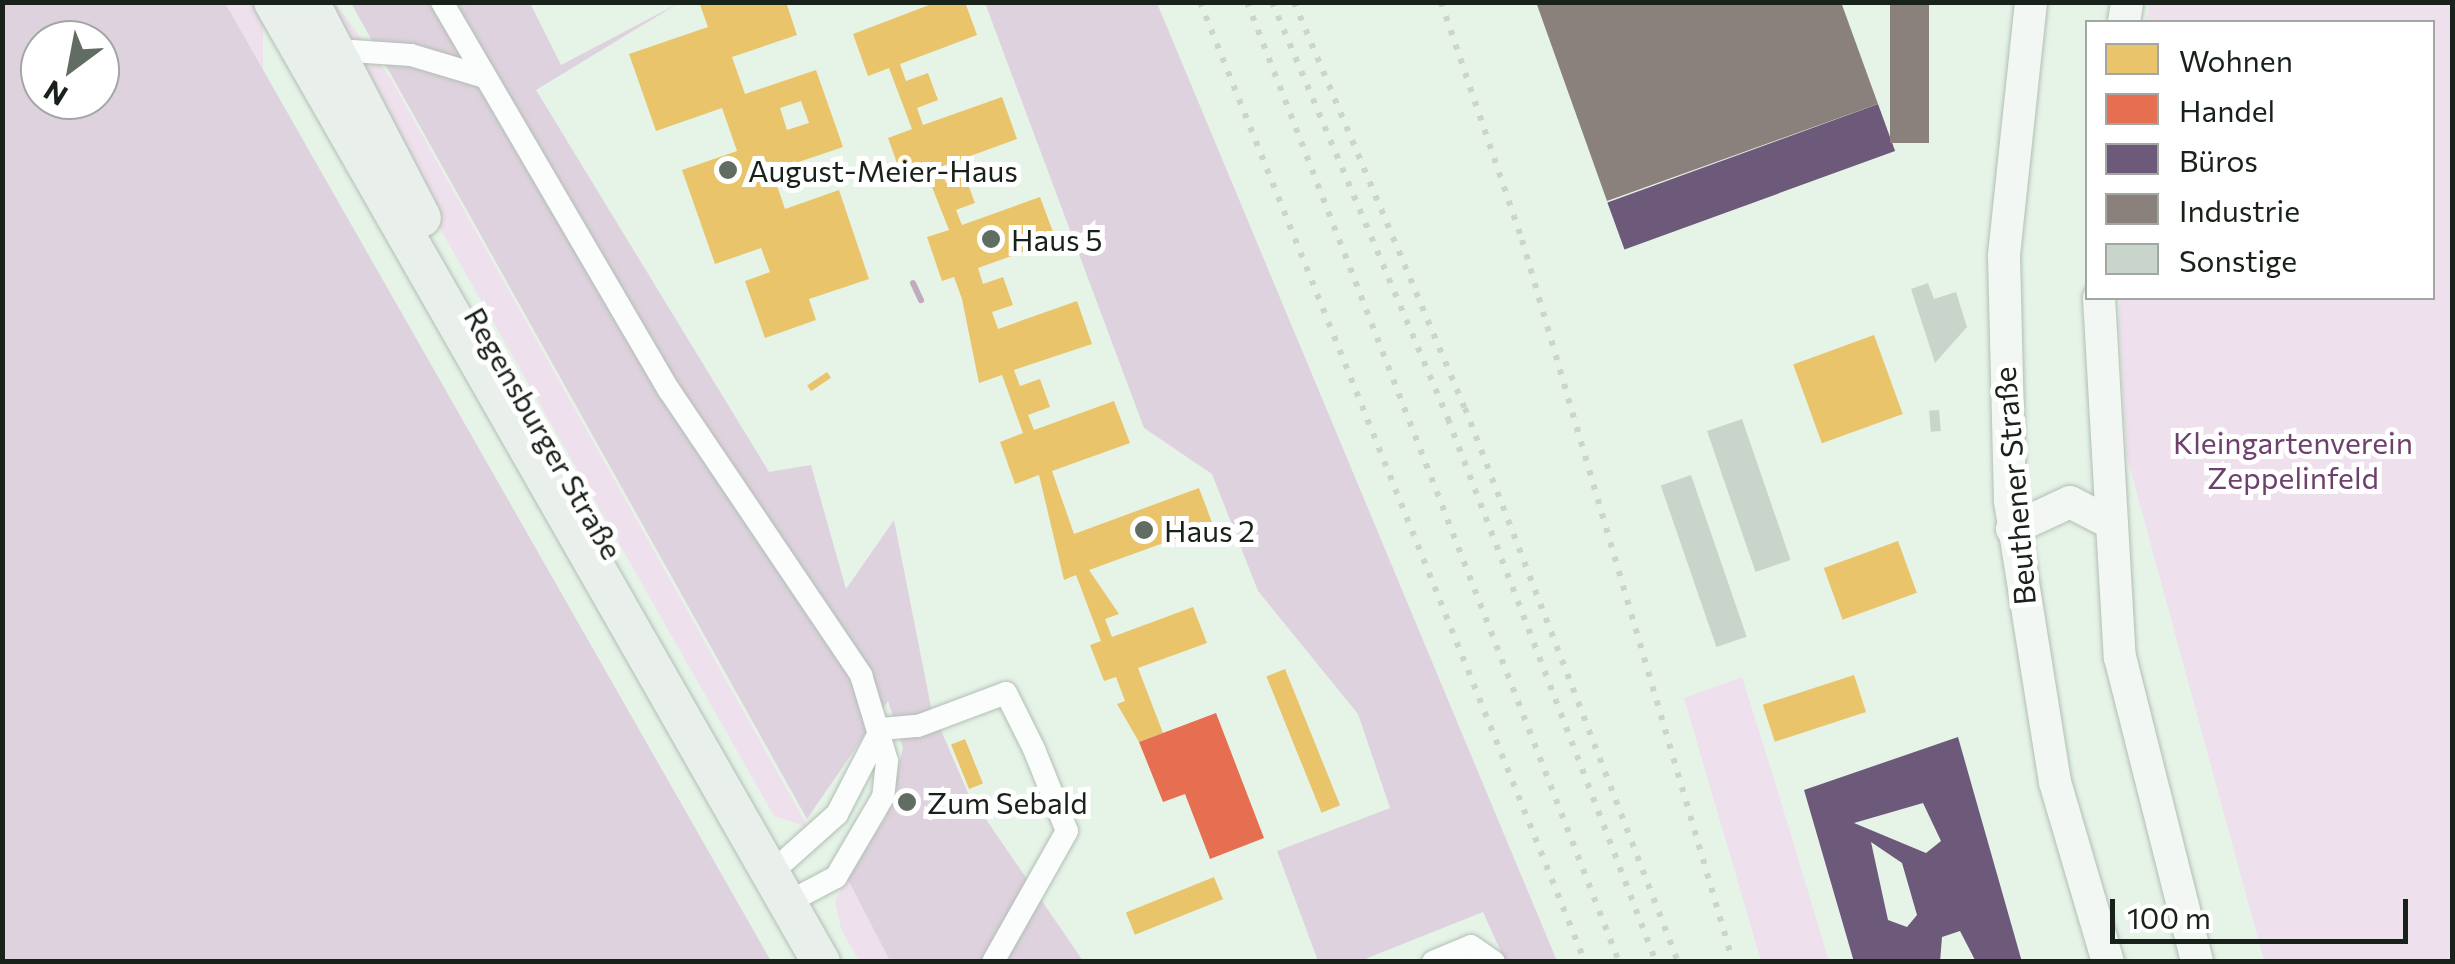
<!DOCTYPE html>
<html>
<head>
<meta charset="utf-8">
<style>
	body { margin:0 }
	#map { position:relative; width:2455px; height:964px; overflow:hidden; background:#e6f4e8; font-family:Commissioner,sans-serif }
	div>[style] { position:absolute }
	.green>* { inset:0; background:#eee1ed; transform-origin:0 0 }
	.forest>* { inset:0; background:#dfd2df }
	.homes>* { inset:0; background:#e9c46a; transform-origin:0 0 }
	.shops>* { inset:0; background:#e76f51 }
	.offices>* { inset:0; background:#6d597a; transform-origin:0 0 }
	.industry>* { inset:0; background:#8a817c; transform-origin:0 0 }
	.stream>* { height:6px; margin:-3px; padding:0 3px; transform-origin:3px; border-radius:3px; background:#c0acbf }
	.building>* { inset:0; background:#c9d4cb; transform-origin:0 0 }
	.roads { filter:drop-shadow(0 0 2px #b2beb4) drop-shadow(0 0 2px #b2beb4) }
	.minor>* { height:22px; margin:-11px; padding:0 11px; transform-origin:11px; border-radius:11px; background:#fbfdfc }
	.secondary>* { height:32px; margin:-16px; padding:0 16px; transform-origin:16px; border-radius:16px; background:#f2f7f3 }
	.primary>* { height:38px; margin:-19px; padding:0 19px; transform-origin:19px; border-radius:19px; background:#e9efea }
	.rail>* { height:6px; margin-top:-3px; transform-origin:0; background:repeating-linear-gradient(90deg,#ced3cf 0 5px,transparent 0 15px) }
	.dots>* { width:28px; height:28px; translate:-50% -50%; box-sizing:border-box; border:5px solid #fff; border-radius:50% }
	span { translate:-50% -50%; white-space:nowrap; text-align:center; line-height:1.15; -webkit-text-stroke:10px #fff; paint-order:stroke }
	.poi-label { font-size:30px; color:#19221a }
	.left { translate:0 -50%; text-align:left }
	.street-label { font-size:30px; color:#19221a }
	.park-label { font-size:30px; color:#6e406d }
	.frame { position:absolute; inset:0; border:5px solid #19221a; pointer-events:none }
	.legend { position:absolute; left:2085px; top:20px; width:350px; height:280px; box-sizing:border-box; background:#fff; border:2px solid #a3a7a3; margin:0; padding:12px 18px; list-style:none; font-size:30px; color:#19221a }
	.legend li { display:flex; align-items:center; gap:20px; height:50px }
	.legend b { width:50px; border:2px solid #a3a7a3 }
	.north { position:absolute; left:20px; top:20px; width:100px; height:100px; box-sizing:border-box; background:#fff; border:2px solid #a3a7a3; border-radius:50%; rotate:212deg; font-size:28px; font-weight:700; line-height:40px; text-align:center; color:#19221a }
	.north::after { content:''; display:block; margin:auto; width:35px; height:45px; background:#616c62; clip-path:polygon(50% 0,100% 100%,50% 72%,0 100%) }
	.scale { position:absolute; left:2110px; top:899px; width:298px; height:45px; box-sizing:border-box; border:5px solid #19221a; border-top:0; padding-left:12px; font-size:30px; line-height:35px; white-space:nowrap; color:#19221a; -webkit-text-stroke:8px #fff; paint-order:stroke }
</style>
</head>
<body>
<div id="map">
	<div class="green">
		<i style="left:225px;top:3px;width:38px;height:1103px"></i>
		<i style="clip-path:polygon(324px 3px,335px 3px,391px 79px,808px 827px,774px 816px,421px 195px)"></i>
		<i style="clip-path:polygon(2150px 3px,2452px 3px,2452px 961px,2264px 961px,2127px 457px,2119px 323px,2120px 298px,2432px 298px,2432px 22px,2146px 22px)"></i>
		<i style="clip-path:polygon(1742px 677px,1772px 772px,1829px 961px,1761px 961px,1684px 698px)"></i>
		<i style="clip-path:polygon(847px 878px,890px 961px,859px 961px,841px 929px,835px 901px)"></i>
	</div>
	<div class="forest">
		<i style="clip-path:polygon(evenodd,2px 3px,225px 3px,771px 961px,3px 961px,2px 3px,40px 40px,100px 40px,100px 100px,40px 100px,40px 40px)"></i>
		<i style="clip-path:polygon(351px 3px,530px 3px,561px 65px,679px 3px,536px 90px,769px 472px,811px 465px,846px 589px,894px 520px,931px 707px,968px 793px,1083px 961px,890px 961px,847px 878px,886px 817px,903px 748px,888px 701px,807px 819px)"></i>
		<i style="clip-path:polygon(985px 3px,1157px 3px,1557px 961px,1505px 961px,1483px 912px,1360px 961px,1318px 961px,1277px 851px,1390px 808px,1358px 714px,1258px 591px,1212px 474px,1144px 428px)"></i>
	</div>
	<div class="homes">
		<i style="clip-path:polygon(evenodd,699px 2px,786px 2px,797px 35px,732px 57px,745px 94px,816px 70px,843px 147px,772px 171px,785px 209px,839px 190px,869px 279px,809px 299px,816px 320px,765px 338px,745px 281px,770px 272px,761px 248px,715px 264px,682px 170px,737px 151px,722px 108px,656px 131px,629px 54px,708px 27px,699px 2px,801px 101px,809px 123px,787px 130px,780px 108px,801px 101px)"></i>
		<i style="clip-path:polygon(937px 2px,965px 2px,977px 35px,900px 64px,906px 81px,928px 73px,938px 100px,917px 108px,923px 125px,1002px 97px,1017px 139px,940px 167px,946px 183px,965px 176px,975px 203px,956px 210px,962px 225px,1040px 197px,1056px 240px,978px 268px,983px 284px,1003px 277px,1013px 305px,992px 312px,998px 329px,1077px 301px,1092px 344px,1014px 370px,1020px 386px,1040px 379px,1050px 407px,1028px 415px,1034px 430px,1114px 401px,1130px 443px,1052px 471px,1074px 534px,1199px 488px,1213px 525px,1089px 570px,1119px 614px,1105px 619px,1112px 637px,1193px 607px,1207px 643px,1138px 668px,1163px 733px,1139px 742px,1117px 704px,1125px 701px,1116px 677px,1104px 681px,1090px 645px,1101px 641px,1076px 575px,1064px 580px,1039px 475px,1015px 484px,1000px 442px,1023px 433px,1002px 375px,979px 383px,962px 299px,954px 277px,942px 281px,927px 237px,949px 230px,926px 172px,903px 180px,888px 138px,912px 129px,889px 68px,868px 76px,853px 34px)"></i>
		<i style="left:1874px;top:335px;width:84px;height:86px;rotate:70deg"></i>
		<i style="left:827px;top:372px;width:7px;height:24px;rotate:56deg"></i>
		<i style="left:1898px;top:541px;width:55px;height:79px;rotate:70deg"></i>
		<i style="left:1285px;top:669px;width:147px;height:20px;rotate:68deg"></i>
		<i style="left:1854px;top:675px;width:39px;height:96px;rotate:72deg"></i>
		<i style="left:965px;top:739px;width:48px;height:15px;rotate:68deg"></i>
		<i style="left:1214px;top:877px;width:24px;height:95px;rotate:68deg"></i>
	</div>
	<div class="shops">
		<i style="clip-path:polygon(1216px 713px,1264px 838px,1210px 859px,1185px 794px,1163px 802px,1139px 742px)"></i>
	</div>
	<div class="offices">
		<i style="left:1878px;top:104px;width:50px;height:288px;rotate:70deg"></i>
		<i style="clip-path:polygon(evenodd,1958px 737px,2022px 962px,1976px 962px,1960px 931px,1942px 937px,1940px 962px,1854px 962px,1804px 790px,1958px 737px,1923px 803px,1941px 841px,1926px 853px,1854px 823px,1923px 803px,1958px 737px,1871px 842px,1902px 863px,1917px 915px,1907px 927px,1888px 920px,1871px 842px)"></i>
	</div>
	<div class="industry">
		<i style="clip-path:polygon(1536px 2px,1841px 2px,1878px 104px,1607px 201px)"></i>
		<i style="left:1890px;top:2px;width:39px;height:141px"></i>
	</div>
	<div class="stream">
		<i style="left:913px;top:283px;width:19px;rotate:65deg"></i>
	</div>
	<div class="building">
		<i style="clip-path:polygon(1928px 283px,1934px 299px,1956px 292px,1967px 327px,1935px 363px,1911px 289px)"></i>
		<i style="left:1939px;top:410px;width:21px;height:10px;rotate:85deg"></i>
		<i style="left:1742px;top:419px;width:149px;height:37px;rotate:71deg"></i>
		<i style="left:1691px;top:475px;width:171px;height:32px;rotate:71deg"></i>
	</div>
	<div class="roads">
		<div class="minor">
			<i style="left:442px;top:2px;width:450px;rotate:59.7deg"></i>
			<i style="left:669px;top:390px;width:344px;rotate:56deg"></i>
			<i style="left:861px;top:675px;width:90px;rotate:73.2deg"></i>
			<i style="left:887px;top:761px;width:36px;rotate:96deg"></i>
			<i style="left:883px;top:797px;width:93px;rotate:120.4deg"></i>
			<i style="left:836px;top:877px;width:55px;rotate:152deg"></i>
			<i style="left:337px;top:50px;width:74px;rotate:3.9deg"></i>
			<i style="left:411px;top:55px;width:77px;rotate:16.6deg"></i>
			<i style="left:881px;top:729px;width:37px;rotate:-5deg"></i>
			<i style="left:918px;top:726px;width:94px;rotate:-20.6deg"></i>
			<i style="left:1006px;top:693px;width:63px;rotate:63.4deg"></i>
			<i style="left:1034px;top:749px;width:88px;rotate:68.1deg"></i>
			<i style="left:1067px;top:831px;width:150px;rotate:119.5deg"></i>
			<i style="left:770px;top:874px;width:90px;rotate:-41.8deg"></i>
			<i style="left:837px;top:814px;width:96px;rotate:-62.6deg"></i>
			<i style="left:1433px;top:962px;width:41px;rotate:-22.8deg"></i>
			<i style="left:1471px;top:946px;width:28px;rotate:35deg"></i>
		</div>
		<div class="secondary">
			<i style="left:2031px;top:2px;width:255px;rotate:96.1deg"></i>
			<i style="left:2004px;top:256px;width:245px;rotate:88.6deg"></i>
			<i style="left:2010px;top:501px;width:285px;rotate:80.9deg"></i>
			<i style="left:2055px;top:782px;width:188px;rotate:73.6deg"></i>
			<i style="left:2124px;top:22px;width:20px;rotate:-81deg"></i>
			<i style="left:2099px;top:298px;width:360px;rotate:86.7deg"></i>
			<i style="left:2120px;top:657px;width:315px;rotate:75.8deg"></i>
			<i style="left:2012px;top:529px;width:64px;rotate:-25deg"></i>
			<i style="left:2070px;top:502px;width:42px;rotate:27.2deg"></i>
		</div>
		<div class="primary">
			<i style="left:273px;top:2px;width:1105px;rotate:60.28deg"></i>
			<i style="left:310px;top:2px;width:243px;rotate:62.6deg"></i>
		</div>
	</div>
	<div class="rail">
		<i style="left:1200px;top:2px;width:1034px;rotate:68.15deg"></i>
		<i style="left:1247px;top:2px;width:1030px;rotate:68.82deg"></i>
		<i style="left:1272px;top:2px;width:453px;rotate:67.1deg"></i>
		<i style="left:1448px;top:419px;width:581px;rotate:69.04deg"></i>
		<i style="left:1294px;top:2px;width:441px;rotate:67.2deg"></i>
		<i style="left:1465px;top:408px;width:594px;rotate:68.97deg"></i>
		<i style="left:1441px;top:2px;width:251px;rotate:71.2deg"></i>
		<i style="left:1522px;top:240px;width:752px;rotate:73.71deg"></i>
	</div>
	<div class="dots">
		<i style="left:728px;top:170px;background:#616c62"></i>
		<i style="left:991px;top:239px;background:#616c62"></i>
		<i style="left:1144px;top:530px;background:#616c62"></i>
		<i style="left:907px;top:802px;background:#616c62"></i>
	</div>
	<div class="poi-label">
		<span class="left" style="left:748px;top:170px">August-Meier-Haus</span>
		<span class="left" style="left:1011px;top:239px">Haus 5</span>
		<span class="left" style="left:1164px;top:530px">Haus 2</span>
		<span class="left" style="left:927px;top:802px">Zum Sebald</span>
	</div>
	<div class="street-label">
		<span style="left:544px;top:433px;rotate:60deg">Regensburger Straße</span>
		<span style="left:2014px;top:486px;rotate:-95deg">Beuthener Straße</span>
	</div>
	<div class="park-label">
		<span style="left:2293px;top:459px">Kleingartenverein<br>Zeppelinfeld</span>
	</div>
	<div class="frame"></div>
	<ul class="legend">
	<li><b style="height:28px;background:#e9c46a"></b>Wohnen</li>
	<li><b style="height:28px;background:#e76f51"></b>Handel</li>
	<li><b style="height:28px;background:#6d597a"></b>Büros</li>
	<li><b style="height:28px;background:#8a817c"></b>Industrie</li>
	<li><b style="height:28px;background:#c9d4cb"></b>Sonstige</li>
	</ul>
	<div class="north">N</div>
	<div class="scale">100 m</div>
</div>
</body>
</html>
